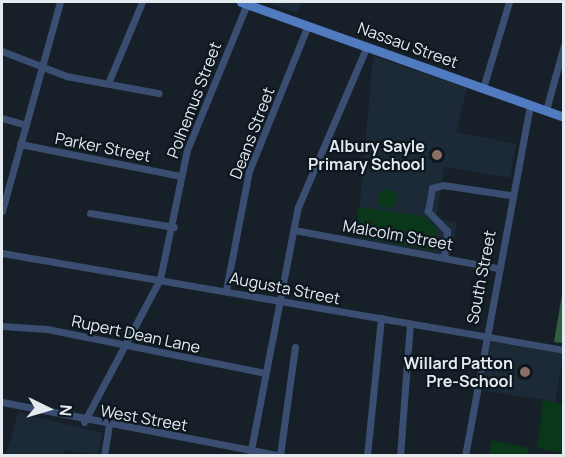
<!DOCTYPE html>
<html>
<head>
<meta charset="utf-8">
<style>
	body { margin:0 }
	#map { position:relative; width:565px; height:457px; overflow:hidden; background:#172028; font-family:Manrope,sans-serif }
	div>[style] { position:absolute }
	.built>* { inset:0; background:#1b2a36; transform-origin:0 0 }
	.green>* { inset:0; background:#0a3719 }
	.round { border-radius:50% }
	.forest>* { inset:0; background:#305f3c }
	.minor>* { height:7px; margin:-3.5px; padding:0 3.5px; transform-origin:3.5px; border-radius:3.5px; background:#394e70 }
	.major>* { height:9px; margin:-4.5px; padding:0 4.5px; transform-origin:4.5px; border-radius:4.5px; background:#507bc1 }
	.dots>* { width:16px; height:16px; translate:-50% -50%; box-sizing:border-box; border:3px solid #0e171f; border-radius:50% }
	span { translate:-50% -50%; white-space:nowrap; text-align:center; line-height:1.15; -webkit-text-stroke:4.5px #0e171f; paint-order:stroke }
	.street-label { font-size:16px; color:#e4ebf0 }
	.poi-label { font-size:16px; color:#e4ebf0; font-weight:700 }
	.right { translate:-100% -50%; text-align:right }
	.frame { position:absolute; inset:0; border:3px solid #e4ebf0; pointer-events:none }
	.north { position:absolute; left:18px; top:379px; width:60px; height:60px; -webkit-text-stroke:4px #0e171f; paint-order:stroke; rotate:95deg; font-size:16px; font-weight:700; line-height:24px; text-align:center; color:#e4ebf0 }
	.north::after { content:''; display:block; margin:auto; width:21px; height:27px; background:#e4ebf0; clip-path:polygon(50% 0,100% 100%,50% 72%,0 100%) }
</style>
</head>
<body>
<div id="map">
	<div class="built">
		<i style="clip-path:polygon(267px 2px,301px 2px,297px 13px)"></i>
		<i style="clip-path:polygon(373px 56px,467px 88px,456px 132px,516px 144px,510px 178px,444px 167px,436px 218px,457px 223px,450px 256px,357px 238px)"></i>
		<i style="left:491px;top:342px;width:73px;height:49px;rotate:9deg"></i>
		<i style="clip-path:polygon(18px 413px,102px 433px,98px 455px,64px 450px,62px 455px,6px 455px)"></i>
	</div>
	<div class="green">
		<i class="round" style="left:377px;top:189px;width:20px;height:20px"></i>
		<i style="clip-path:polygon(358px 207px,424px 216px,437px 230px,435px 251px,359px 237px)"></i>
		<i style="clip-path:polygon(543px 400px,563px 404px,563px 453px,537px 448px)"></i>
		<i style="clip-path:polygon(491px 440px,529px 448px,527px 455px,489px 455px)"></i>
	</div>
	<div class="forest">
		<i style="clip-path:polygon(563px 289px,564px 343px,563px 343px,554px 342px)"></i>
	</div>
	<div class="minor">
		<i style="left:2px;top:51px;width:69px;rotate:21.3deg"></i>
		<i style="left:66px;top:76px;width:94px;rotate:10.5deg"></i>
		<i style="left:109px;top:81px;width:86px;rotate:-67.3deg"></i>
		<i style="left:483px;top:88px;width:90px;rotate:-73.2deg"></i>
		<i style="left:546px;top:110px;width:67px;rotate:-74.5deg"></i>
		<i style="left:2px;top:118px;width:25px;rotate:16deg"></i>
		<i style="left:20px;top:144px;width:163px;rotate:11.3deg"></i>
		<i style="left:2px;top:211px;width:217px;rotate:-74.5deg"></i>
		<i style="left:90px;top:213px;width:85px;rotate:9.5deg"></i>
		<i style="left:294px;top:230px;width:207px;rotate:10.6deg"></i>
		<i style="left:2px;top:253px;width:570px;rotate:9.79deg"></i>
		<i style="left:444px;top:257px;width:26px;rotate:-83deg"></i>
		<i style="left:447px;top:231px;width:28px;rotate:-134deg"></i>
		<i style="left:428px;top:211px;width:23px;rotate:-80deg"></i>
		<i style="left:432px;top:188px;width:11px;rotate:-15deg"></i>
		<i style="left:443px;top:185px;width:68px;rotate:8.5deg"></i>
		<i style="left:226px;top:290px;width:121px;rotate:-79.1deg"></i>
		<i style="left:249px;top:171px;width:157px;rotate:-68deg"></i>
		<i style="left:2px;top:326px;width:45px;rotate:3.8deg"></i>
		<i style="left:47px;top:329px;width:222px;rotate:11.4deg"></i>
		<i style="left:2px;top:402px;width:286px;rotate:10.9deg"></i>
		<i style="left:84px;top:422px;width:162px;rotate:-62deg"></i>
		<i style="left:160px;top:279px;width:132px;rotate:-78.2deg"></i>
		<i style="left:187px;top:150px;width:158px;rotate:-67.7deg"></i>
		<i style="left:251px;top:450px;width:248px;rotate:-79.1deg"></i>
		<i style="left:298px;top:207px;width:175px;rotate:-66.8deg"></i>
		<i style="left:280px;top:455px;width:109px;rotate:-82.1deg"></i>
		<i style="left:104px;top:456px;width:30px;rotate:-81deg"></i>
		<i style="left:367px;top:456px;width:139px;rotate:-84.2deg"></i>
		<i style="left:400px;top:456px;width:132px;rotate:-85.7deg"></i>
		<i style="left:465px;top:456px;width:357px;rotate:-79.5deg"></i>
	</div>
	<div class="major">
		<i style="left:241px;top:2px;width:343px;rotate:19.6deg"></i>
	</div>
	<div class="dots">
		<i style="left:437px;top:155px;background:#8d6e63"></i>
		<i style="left:525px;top:372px;background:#8d6e63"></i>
	</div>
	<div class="street-label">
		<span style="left:408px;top:45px;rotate:20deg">Nassau Street</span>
		<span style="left:194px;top:100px;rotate:-69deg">Polhemus Street</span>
		<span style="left:252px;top:133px;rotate:-69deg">Deans Street</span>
		<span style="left:103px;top:147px;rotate:11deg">Parker Street</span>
		<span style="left:398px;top:235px;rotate:10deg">Malcolm Street</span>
		<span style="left:481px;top:277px;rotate:-79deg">South Street</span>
		<span style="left:285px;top:288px;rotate:11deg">Augusta Street</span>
		<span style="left:136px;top:334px;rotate:12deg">Rupert Dean Lane</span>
		<span style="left:144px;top:418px;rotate:10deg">West Street</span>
	</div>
	<div class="poi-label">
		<span class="right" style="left:425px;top:155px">Albury Sayle<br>Primary School</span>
		<span class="right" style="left:513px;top:372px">Willard Patton<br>Pre-School</span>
	</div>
	<div class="frame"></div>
	<div class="north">N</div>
</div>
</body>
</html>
